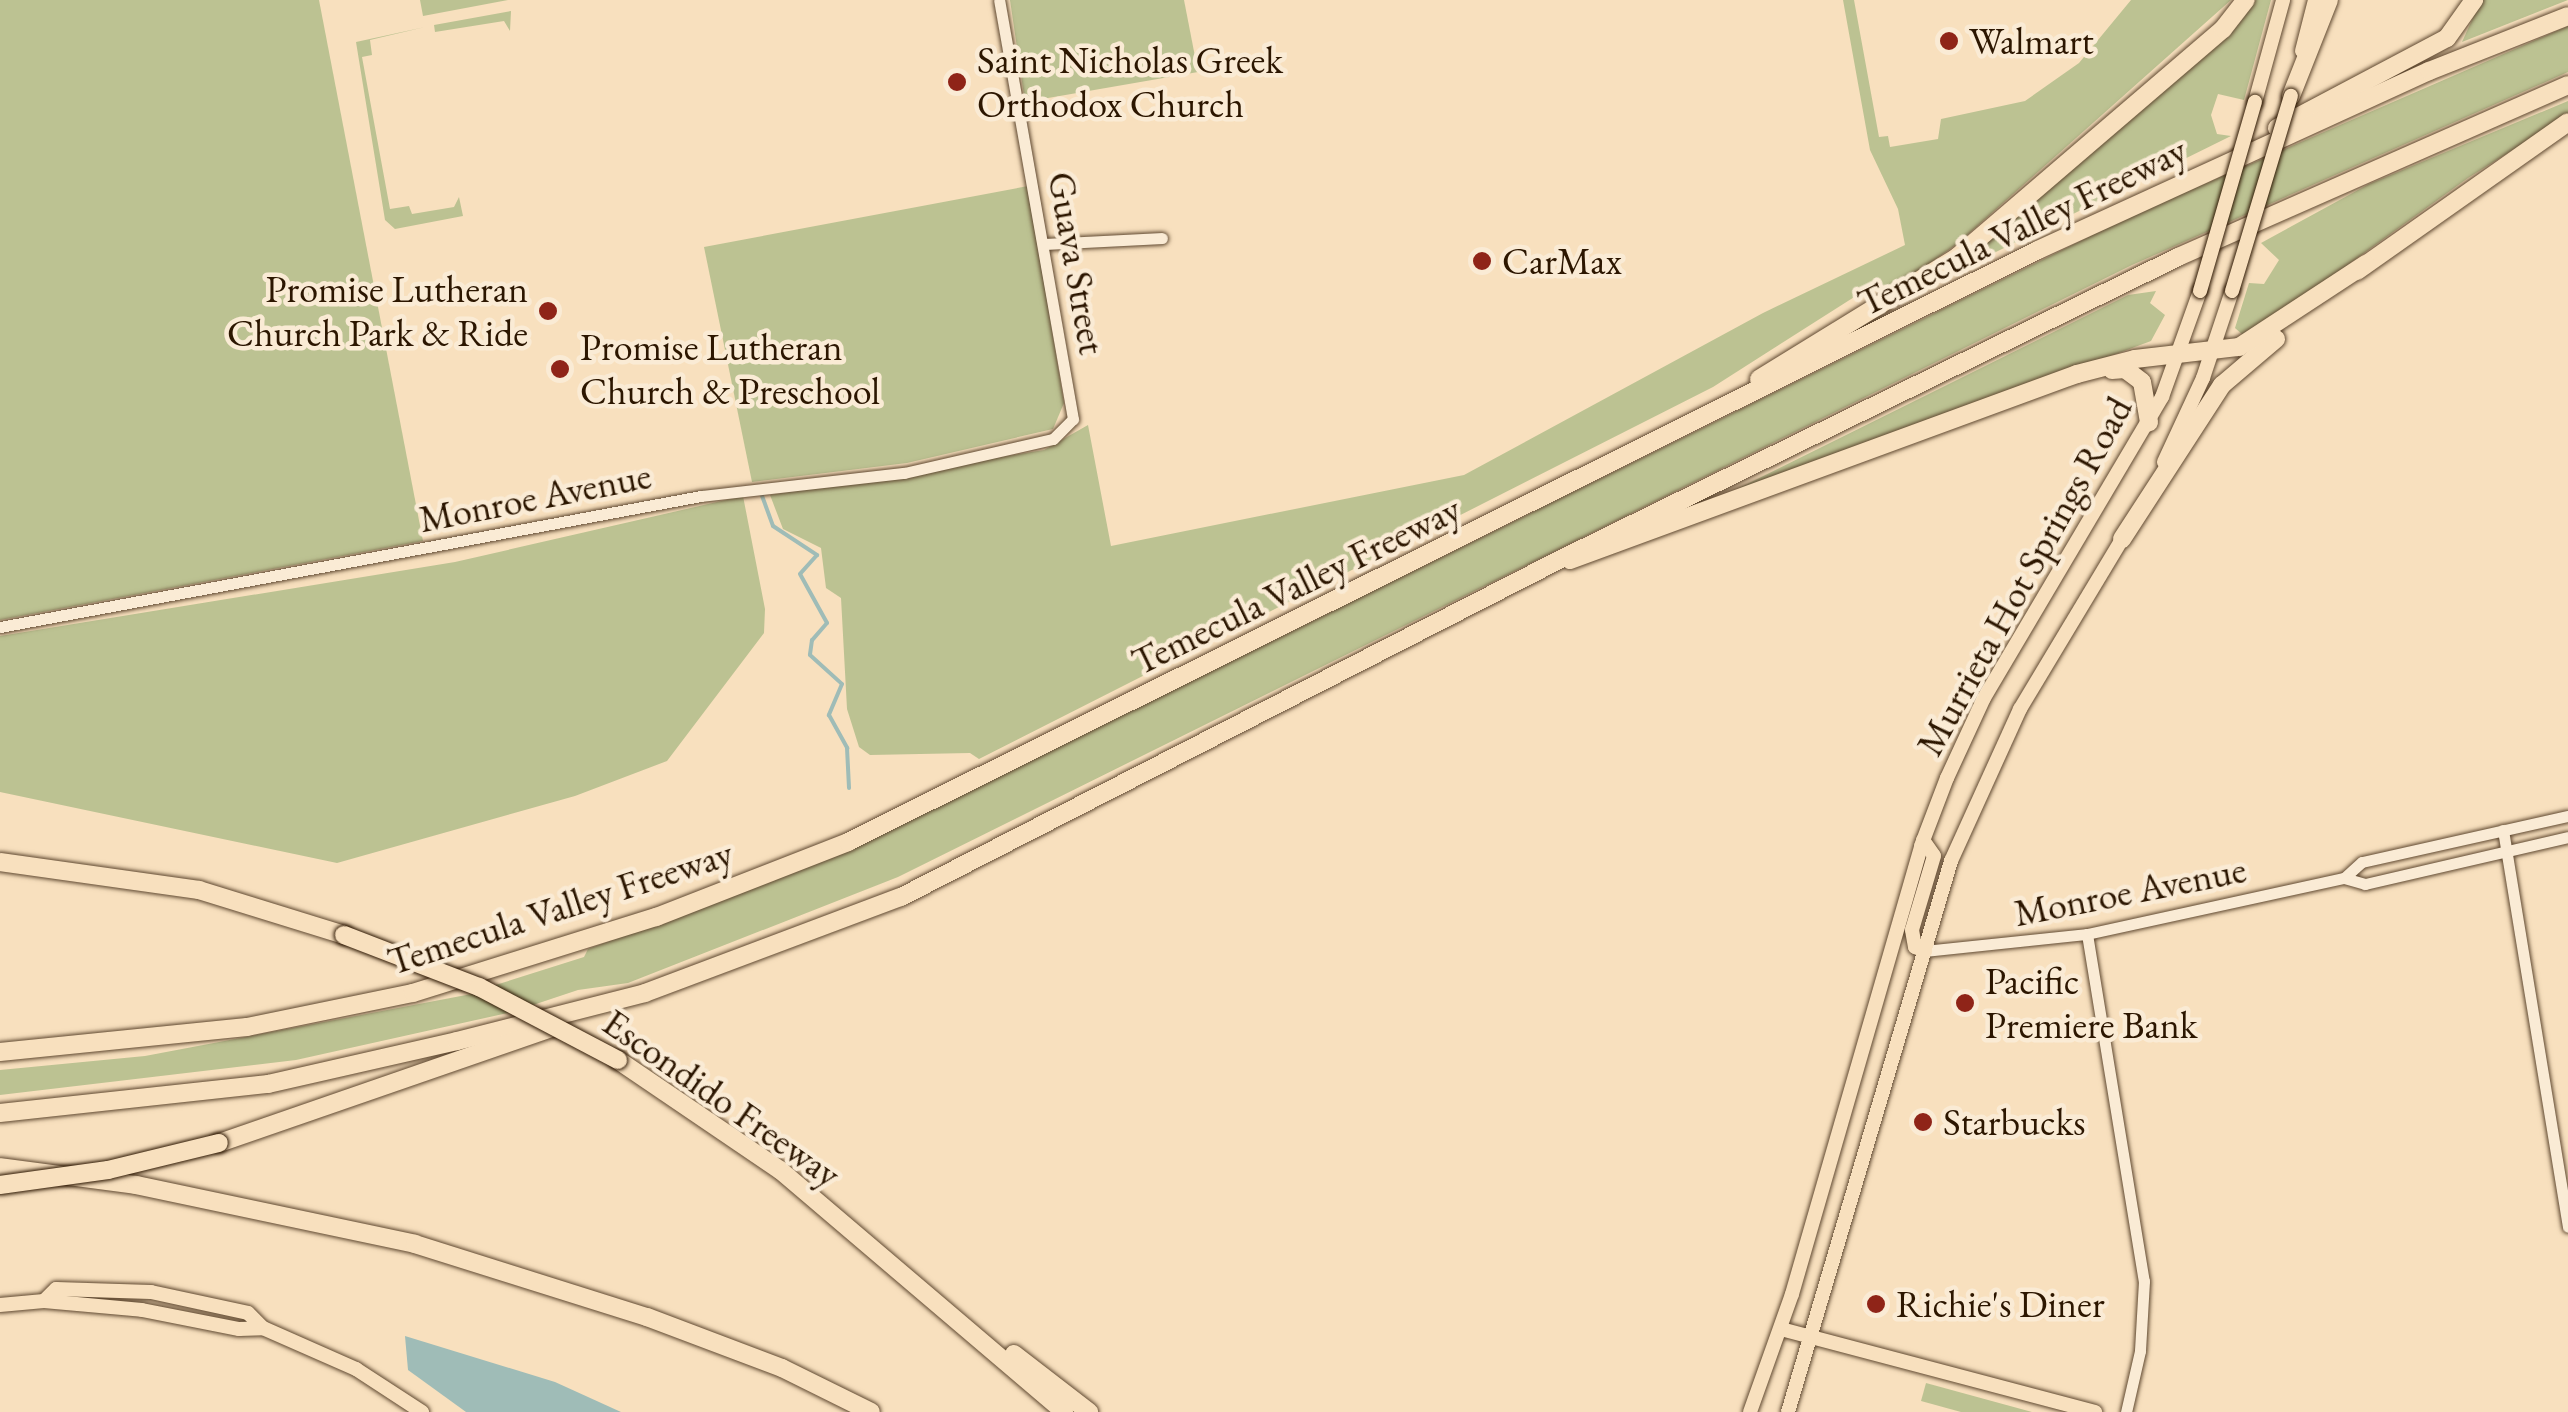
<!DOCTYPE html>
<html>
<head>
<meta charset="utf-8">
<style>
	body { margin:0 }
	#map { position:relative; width:2568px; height:1412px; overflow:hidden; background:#f8e0be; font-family:"EB Garamond",serif }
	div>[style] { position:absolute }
	.green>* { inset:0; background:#bcc292 }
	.water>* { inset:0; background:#9fbcb7 }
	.stream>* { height:4px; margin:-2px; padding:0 2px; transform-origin:2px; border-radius:2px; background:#9fbcb7 }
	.roads { filter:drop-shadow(0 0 2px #5f4830) drop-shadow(0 0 2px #5f4830) }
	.minor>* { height:11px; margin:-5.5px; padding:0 5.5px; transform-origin:5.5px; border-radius:5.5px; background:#faebd5 }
	.major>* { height:14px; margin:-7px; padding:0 7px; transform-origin:7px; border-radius:7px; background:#f8e0be }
	.highway>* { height:18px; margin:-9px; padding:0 9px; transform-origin:9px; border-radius:9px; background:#f8e0be }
	.bridges { filter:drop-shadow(0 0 2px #2c1600) drop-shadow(0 0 2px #2c1600) }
	.major-bridge>* { height:14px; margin:-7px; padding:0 7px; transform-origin:7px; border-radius:7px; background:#f8e0be }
	.highway-bridge>* { height:18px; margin:-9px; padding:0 9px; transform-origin:9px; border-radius:9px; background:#f8e0be }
	.dots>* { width:28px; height:28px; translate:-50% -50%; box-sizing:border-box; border:5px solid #faebd5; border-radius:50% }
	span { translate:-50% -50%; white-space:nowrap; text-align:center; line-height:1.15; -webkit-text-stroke:9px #faebd5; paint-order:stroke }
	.poi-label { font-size:38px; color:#2c1600 }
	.left { translate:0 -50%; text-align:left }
	.right { translate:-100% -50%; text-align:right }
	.street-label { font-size:38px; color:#2c1600 }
</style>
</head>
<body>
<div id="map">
	<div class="green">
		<i style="clip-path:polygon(0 0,319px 0,423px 541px,0 620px)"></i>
		<i style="clip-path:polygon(420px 0,508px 0,423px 16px)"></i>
		<i style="clip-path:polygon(1010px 0,1184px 0,1198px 72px,1025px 102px)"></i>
		<i style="clip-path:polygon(1843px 0,1854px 0,1879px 137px,1888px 136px,1890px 147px,1938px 139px,1941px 119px,2025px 101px,2079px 63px,2131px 0,2231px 0,1957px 244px,1900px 284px,1870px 287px,1713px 387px,979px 759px,970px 753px,870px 755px,859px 747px,847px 709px,841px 598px,826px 588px,821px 548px,783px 529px,770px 495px,1044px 450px,1088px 425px,1111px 546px,1464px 475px,1763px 313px,1905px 245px,1898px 209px,1870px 150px)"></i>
		<i style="clip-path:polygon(2256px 0,2271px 0,2244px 100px,2218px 94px,2211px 115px,2217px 134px,2231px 136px,1929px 285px)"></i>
		<i style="clip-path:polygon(2481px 0,2568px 0,2462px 42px)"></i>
		<i style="clip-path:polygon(511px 11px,510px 31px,504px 21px,435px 32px,434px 25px)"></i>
		<i style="clip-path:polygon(2568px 26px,2568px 72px,2132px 265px,898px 877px,628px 983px,578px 990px,530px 1006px,486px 988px,584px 957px,588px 949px,842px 854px,2133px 215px)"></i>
		<i style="clip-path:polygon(425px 27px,370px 40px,372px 55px,362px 57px,390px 209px,409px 206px,412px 214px,454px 207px,459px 197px,463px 216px,395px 229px,385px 220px,356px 42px)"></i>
		<i style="clip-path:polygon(2568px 101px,2568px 115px,2468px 178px,2270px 321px,2243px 335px,2235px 328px,2249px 283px,2264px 284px,2279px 260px,2261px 243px,2369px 184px)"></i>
		<i style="clip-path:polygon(1028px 186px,1064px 403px,1053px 429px,907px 463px,752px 482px,704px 247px)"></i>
		<i style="clip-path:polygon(2156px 291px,2150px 303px,2165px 315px,2151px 341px,1734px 496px,1731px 492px,2128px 295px)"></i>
		<i style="clip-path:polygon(743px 496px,765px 609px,764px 633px,667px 761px,575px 796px,337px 863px,0 792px,0 636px,455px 562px)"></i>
		<i style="clip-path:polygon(482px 992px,521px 1010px,296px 1060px,0 1095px,0 1070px,145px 1056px)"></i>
		<i style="clip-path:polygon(1926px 1383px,2032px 1412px,1961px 1412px,1921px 1401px)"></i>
	</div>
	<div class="water">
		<i style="clip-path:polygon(405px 1336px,555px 1382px,621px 1412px,466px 1412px,408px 1370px)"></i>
	</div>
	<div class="stream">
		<i style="left:761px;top:493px;width:35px;rotate:70deg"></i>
		<i style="left:773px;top:526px;width:53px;rotate:33.4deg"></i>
		<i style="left:817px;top:555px;width:25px;rotate:132deg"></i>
		<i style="left:800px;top:574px;width:56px;rotate:61.1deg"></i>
		<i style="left:827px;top:623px;width:23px;rotate:131deg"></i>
		<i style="left:812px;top:640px;width:15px;rotate:98deg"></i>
		<i style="left:810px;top:655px;width:43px;rotate:42.2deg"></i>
		<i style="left:842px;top:684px;width:34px;rotate:113deg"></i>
		<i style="left:829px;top:715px;width:38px;rotate:61deg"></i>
		<i style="left:847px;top:748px;width:40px;rotate:87.1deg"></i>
	</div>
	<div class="roads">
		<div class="minor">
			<i style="left:1045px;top:244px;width:117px;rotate:-2.9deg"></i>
			<i style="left:0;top:627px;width:713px;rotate:-10.59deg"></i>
			<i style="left:701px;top:496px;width:204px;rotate:-6.5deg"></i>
			<i style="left:904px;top:473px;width:153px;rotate:-12.9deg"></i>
			<i style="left:1053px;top:439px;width:28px;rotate:-45deg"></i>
			<i style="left:1073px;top:419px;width:425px;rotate:-100deg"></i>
			<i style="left:2503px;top:830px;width:402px;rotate:80.7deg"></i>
			<i style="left:2344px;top:878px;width:24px;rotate:-42deg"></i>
			<i style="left:2362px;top:862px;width:211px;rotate:-12.6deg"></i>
			<i style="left:2087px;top:934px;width:352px;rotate:80.7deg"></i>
			<i style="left:2144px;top:1281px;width:70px;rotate:93.3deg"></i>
			<i style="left:2140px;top:1351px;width:63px;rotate:102.9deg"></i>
			<i style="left:1925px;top:951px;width:163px;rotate:-6deg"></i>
			<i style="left:2087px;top:934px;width:263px;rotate:-12.3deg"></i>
			<i style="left:2344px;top:878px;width:22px;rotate:16deg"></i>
			<i style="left:2365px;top:884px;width:208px;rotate:-13deg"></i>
		</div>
		<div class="major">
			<i style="left:2302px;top:51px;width:53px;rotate:-75.7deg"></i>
			<i style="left:2255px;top:102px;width:106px;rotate:-74.6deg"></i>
			<i style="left:2164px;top:462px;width:93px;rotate:-65.1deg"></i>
			<i style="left:2203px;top:378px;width:92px;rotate:-71.6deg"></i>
			<i style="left:1923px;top:840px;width:19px;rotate:55deg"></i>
			<i style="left:1934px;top:856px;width:77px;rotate:106.6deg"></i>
			<i style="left:1912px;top:930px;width:17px;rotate:80deg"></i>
			<i style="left:1915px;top:947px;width:11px;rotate:22deg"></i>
			<i style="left:44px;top:1301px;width:17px;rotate:-45deg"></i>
			<i style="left:56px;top:1289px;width:95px;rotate:1.8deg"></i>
			<i style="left:151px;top:1292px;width:99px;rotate:12.2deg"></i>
			<i style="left:248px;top:1313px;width:21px;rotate:45deg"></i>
			<i style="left:0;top:1305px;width:44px;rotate:-5.2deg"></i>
			<i style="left:44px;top:1301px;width:98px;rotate:5.2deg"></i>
			<i style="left:142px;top:1310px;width:99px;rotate:11.1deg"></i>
			<i style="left:239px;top:1329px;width:24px;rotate:-2deg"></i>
			<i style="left:263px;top:1328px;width:102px;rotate:23.8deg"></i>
			<i style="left:356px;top:1369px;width:79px;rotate:33.1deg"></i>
			<i style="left:1781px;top:1329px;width:325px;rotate:14.8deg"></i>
			<i style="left:1750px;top:1412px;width:125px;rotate:-70.4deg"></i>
			<i style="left:1792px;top:1294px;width:466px;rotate:-73.9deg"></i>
			<i style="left:1921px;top:846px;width:73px;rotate:-69.1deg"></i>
			<i style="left:1947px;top:778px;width:88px;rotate:-65.2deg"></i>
			<i style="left:1984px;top:698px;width:350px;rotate:-59.4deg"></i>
			<i style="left:2162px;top:397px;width:113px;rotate:-70.3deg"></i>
			<i style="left:1788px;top:1412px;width:575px;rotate:-73.52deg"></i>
			<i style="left:1951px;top:861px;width:167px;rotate:-65.6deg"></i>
			<i style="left:2020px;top:709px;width:204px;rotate:-59deg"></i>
		</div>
		<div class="highway">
			<i style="left:2291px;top:96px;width:103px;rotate:-68.4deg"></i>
			<i style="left:2277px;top:128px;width:192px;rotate:-27.9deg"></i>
			<i style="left:2447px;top:38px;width:47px;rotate:-54.6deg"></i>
			<i style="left:2357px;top:271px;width:258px;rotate:-35.2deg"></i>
			<i style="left:2112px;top:370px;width:13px;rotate:-4deg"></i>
			<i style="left:2125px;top:369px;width:21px;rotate:37deg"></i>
			<i style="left:2142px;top:382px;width:41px;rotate:80.1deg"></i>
			<i style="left:1759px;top:379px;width:233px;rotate:-31.6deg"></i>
			<i style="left:1957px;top:257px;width:350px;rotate:-40.6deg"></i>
			<i style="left:2223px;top:29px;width:37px;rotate:-52deg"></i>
			<i style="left:2122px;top:539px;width:184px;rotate:-57deg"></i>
			<i style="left:2222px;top:385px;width:71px;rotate:-40.4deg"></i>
			<i style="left:1570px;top:560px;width:540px;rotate:-20.15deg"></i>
			<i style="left:2077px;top:374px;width:60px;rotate:-14.5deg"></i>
			<i style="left:2135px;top:359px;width:105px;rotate:-6.6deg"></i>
			<i style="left:2239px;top:347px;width:152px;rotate:-33.2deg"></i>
			<i style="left:0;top:862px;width:201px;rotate:8deg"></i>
			<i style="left:199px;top:890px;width:152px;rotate:17.2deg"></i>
			<i style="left:0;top:1052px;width:248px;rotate:-5.8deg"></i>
			<i style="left:247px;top:1027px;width:169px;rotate:-11.6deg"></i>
			<i style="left:413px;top:993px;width:255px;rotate:-17.4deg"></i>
			<i style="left:656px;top:917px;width:206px;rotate:-21.3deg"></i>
			<i style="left:848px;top:842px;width:1329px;rotate:-26.45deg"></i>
			<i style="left:2038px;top:250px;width:430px;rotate:-24.6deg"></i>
			<i style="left:2429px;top:71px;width:149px;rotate:-21.6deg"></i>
			<i style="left:618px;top:1060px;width:196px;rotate:34.2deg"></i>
			<i style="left:780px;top:1170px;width:373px;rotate:40.4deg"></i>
			<i style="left:0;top:1113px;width:270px;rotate:-6.2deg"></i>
			<i style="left:268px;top:1084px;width:194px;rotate:-12.8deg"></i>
			<i style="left:457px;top:1041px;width:194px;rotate:-14.3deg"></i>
			<i style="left:645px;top:993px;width:273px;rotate:-20.6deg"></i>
			<i style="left:901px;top:897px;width:735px;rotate:-27.12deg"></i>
			<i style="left:1555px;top:562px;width:694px;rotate:-26.08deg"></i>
			<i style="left:2178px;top:257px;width:426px;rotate:-23.8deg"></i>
			<i style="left:219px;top:1143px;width:355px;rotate:-19.1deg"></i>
			<i style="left:0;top:1167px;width:137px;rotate:7.5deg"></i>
			<i style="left:136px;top:1185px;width:285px;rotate:11.9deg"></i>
			<i style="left:415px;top:1244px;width:243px;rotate:17.5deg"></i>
			<i style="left:647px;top:1317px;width:144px;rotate:20.7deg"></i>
			<i style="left:782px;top:1368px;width:99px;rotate:26.3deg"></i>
			<i style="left:1014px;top:1354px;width:95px;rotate:37.7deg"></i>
		</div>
	</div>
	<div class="bridges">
		<div class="major-bridge">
			<i style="left:2200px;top:291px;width:197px;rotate:-73.8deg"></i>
			<i style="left:2232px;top:291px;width:204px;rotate:-73.2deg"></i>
		</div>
		<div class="highway-bridge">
			<i style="left:344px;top:935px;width:145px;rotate:21.1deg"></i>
			<i style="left:479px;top:987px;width:157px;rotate:27.7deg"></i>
			<i style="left:0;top:1185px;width:109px;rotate:-7.9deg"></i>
			<i style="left:108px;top:1170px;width:114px;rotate:-13.7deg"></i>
		</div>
	</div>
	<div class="dots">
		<i style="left:1949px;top:41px;background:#8f2418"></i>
		<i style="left:957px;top:82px;background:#8f2418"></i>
		<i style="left:1482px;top:261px;background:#8f2418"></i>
		<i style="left:548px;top:311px;background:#8f2418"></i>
		<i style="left:560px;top:369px;background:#8f2418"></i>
		<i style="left:1965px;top:1003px;background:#8f2418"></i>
		<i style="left:1923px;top:1122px;background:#8f2418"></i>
		<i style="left:1876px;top:1304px;background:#8f2418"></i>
	</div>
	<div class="poi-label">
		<span class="left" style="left:1969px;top:41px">Walmart</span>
		<span class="left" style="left:977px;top:82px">Saint Nicholas Greek<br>Orthodox Church</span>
		<span class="left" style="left:1502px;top:261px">CarMax</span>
		<span class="right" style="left:528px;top:311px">Promise Lutheran<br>Church Park &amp; Ride</span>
		<span class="left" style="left:580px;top:369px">Promise Lutheran<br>Church &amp; Preschool</span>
		<span class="left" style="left:1985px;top:1003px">Pacific<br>Premiere Bank</span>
		<span class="left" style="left:1943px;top:1122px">Starbucks</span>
		<span class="left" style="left:1896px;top:1304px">Richie's Diner</span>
	</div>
	<div class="street-label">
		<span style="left:2022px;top:226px;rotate:-26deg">Temecula Valley Freeway</span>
		<span style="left:1077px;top:263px;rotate:80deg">Guava Street</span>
		<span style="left:535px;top:497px;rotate:-11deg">Monroe Avenue</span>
		<span style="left:2024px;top:576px;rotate:-61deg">Murrieta Hot Springs Road</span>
		<span style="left:1296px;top:585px;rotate:-26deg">Temecula Valley Freeway</span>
		<span style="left:2130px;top:891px;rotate:-11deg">Monroe Avenue</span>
		<span style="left:560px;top:907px;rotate:-18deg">Temecula Valley Freeway</span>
		<span style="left:722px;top:1098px;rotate:35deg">Escondido Freeway</span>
	</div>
</div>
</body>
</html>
